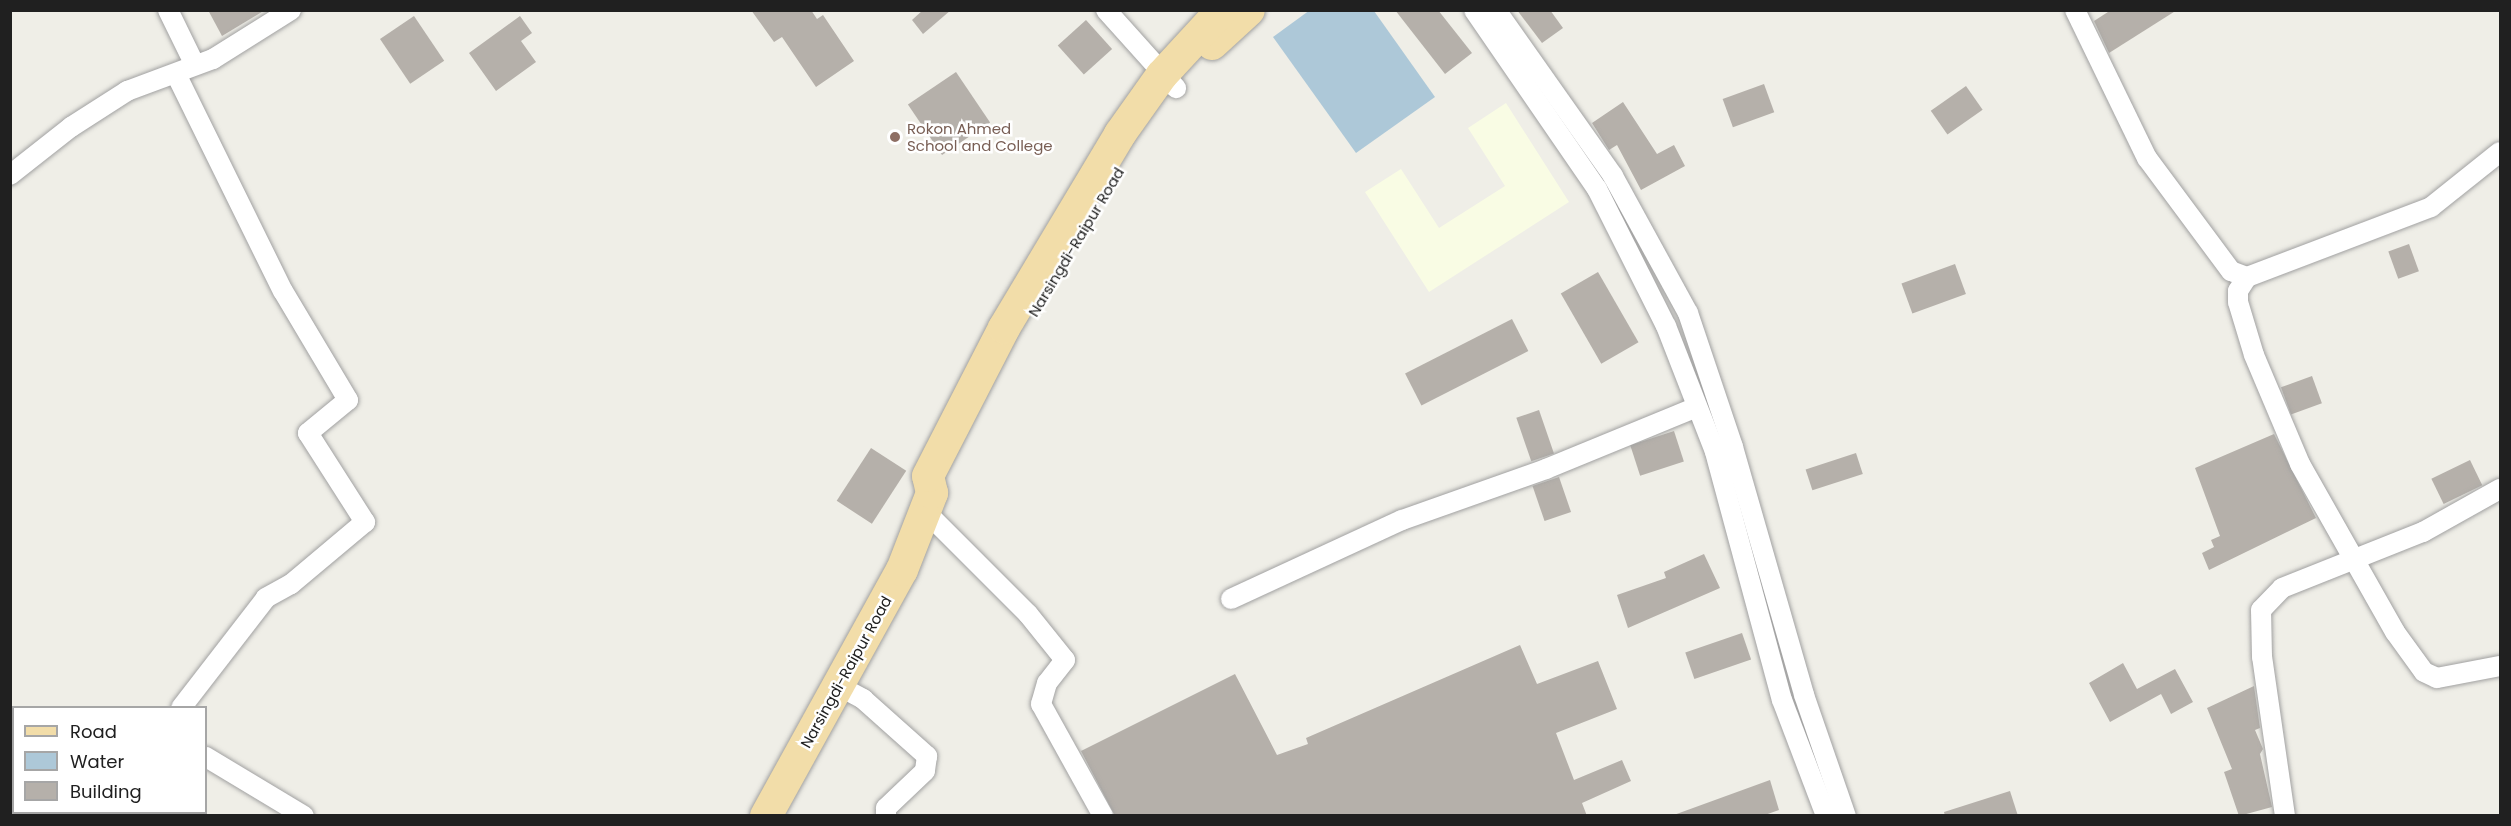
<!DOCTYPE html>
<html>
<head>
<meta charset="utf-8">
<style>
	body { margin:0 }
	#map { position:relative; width:2511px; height:826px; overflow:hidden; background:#efeee7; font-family:Poppins,sans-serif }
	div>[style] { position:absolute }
	.education>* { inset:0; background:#f9fce4 }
	.water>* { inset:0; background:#adc8d8 }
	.building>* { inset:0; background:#b5b0aa; transform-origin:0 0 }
	.roads { filter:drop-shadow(0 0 2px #a1a1a1) drop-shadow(0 0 2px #a1a1a1) }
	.street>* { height:20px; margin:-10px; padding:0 10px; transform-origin:10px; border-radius:10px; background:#fff }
	.primary>* { height:32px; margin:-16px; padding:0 16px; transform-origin:16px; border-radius:16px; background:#f2dda9 }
	.dots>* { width:16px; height:16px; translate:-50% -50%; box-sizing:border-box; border:3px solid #fff; border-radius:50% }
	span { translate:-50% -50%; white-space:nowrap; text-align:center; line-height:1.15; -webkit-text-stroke:5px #fff; paint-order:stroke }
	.education-label { font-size:15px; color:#785e54 }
	.left { translate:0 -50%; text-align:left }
	.street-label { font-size:15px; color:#202020 }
	.frame { position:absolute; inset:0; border:12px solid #202020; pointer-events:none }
	.legend { position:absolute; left:12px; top:706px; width:195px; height:108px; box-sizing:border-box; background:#fff; border:2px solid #a6a6a6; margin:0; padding:8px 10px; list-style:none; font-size:18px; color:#202020 }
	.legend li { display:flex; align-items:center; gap:12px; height:30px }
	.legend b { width:30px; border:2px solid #a6a6a6 }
</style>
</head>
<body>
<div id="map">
	<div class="education">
		<i style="clip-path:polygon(1506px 103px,1569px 202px,1429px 292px,1365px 192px,1401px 169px,1439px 228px,1505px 186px,1468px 128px)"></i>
	</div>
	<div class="water">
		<i style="clip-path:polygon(1310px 10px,1374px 11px,1435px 97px,1356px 153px,1273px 37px)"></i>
	</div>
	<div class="building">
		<i style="clip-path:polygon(208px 10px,265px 10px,222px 36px)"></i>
		<i style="clip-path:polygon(751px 10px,811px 10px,817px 19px,823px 15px,854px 61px,816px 87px,782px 37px,774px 42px)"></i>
		<i style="clip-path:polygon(923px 10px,951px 10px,923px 34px,912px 20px)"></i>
		<i style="clip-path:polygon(1395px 10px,1438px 10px,1472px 53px,1445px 74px)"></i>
		<i style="clip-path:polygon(1517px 10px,1550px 10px,1563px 28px,1542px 43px)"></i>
		<i style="clip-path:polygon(2111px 10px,2177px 10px,2109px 53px,2094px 21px)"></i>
		<i style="left:414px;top:16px;width:54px;height:41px;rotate:56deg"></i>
		<i style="clip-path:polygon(520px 16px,532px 33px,521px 41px,536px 62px,496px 91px,469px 53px)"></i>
		<i style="left:1086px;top:20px;width:39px;height:38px;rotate:48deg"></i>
		<i style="left:956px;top:72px;width:61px;height:58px;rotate:56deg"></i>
		<i style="left:1764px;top:84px;width:30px;height:44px;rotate:70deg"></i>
		<i style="left:1966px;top:86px;width:29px;height:43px;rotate:55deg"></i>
		<i style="clip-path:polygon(1623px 102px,1657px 154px,1674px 145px,1685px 166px,1641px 190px,1617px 145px,1609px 150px,1592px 123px)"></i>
		<i style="left:2409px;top:244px;width:29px;height:22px;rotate:70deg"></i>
		<i style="left:1955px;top:264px;width:32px;height:57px;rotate:70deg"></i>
		<i style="left:1598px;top:272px;width:81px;height:43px;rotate:60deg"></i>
		<i style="left:1512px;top:319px;width:36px;height:120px;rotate:63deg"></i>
		<i style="left:2312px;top:376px;width:29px;height:33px;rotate:70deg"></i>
		<i style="left:1539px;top:410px;width:46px;height:24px;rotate:71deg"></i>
		<i style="left:1674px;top:431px;width:32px;height:46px;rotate:72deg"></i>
		<i style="clip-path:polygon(2274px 434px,2316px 518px,2209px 570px,2202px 553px,2214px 547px,2211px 540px,2220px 536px,2195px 468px)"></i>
		<i style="left:871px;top:448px;width:42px;height:63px;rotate:33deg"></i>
		<i style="left:1856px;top:453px;width:22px;height:53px;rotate:72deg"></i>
		<i style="left:2470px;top:460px;width:28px;height:43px;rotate:64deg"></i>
		<i style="left:1559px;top:477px;width:37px;height:28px;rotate:71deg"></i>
		<i style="clip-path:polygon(1704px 554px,1720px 588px,1628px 628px,1617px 595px,1666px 578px,1664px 572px)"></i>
		<i style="left:1742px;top:633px;width:28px;height:60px;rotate:71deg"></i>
		<i style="clip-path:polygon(1520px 645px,1537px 684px,1598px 661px,1617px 709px,1556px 733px,1574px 780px,1622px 760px,1631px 781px,1582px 803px,1587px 816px,1115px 816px,1081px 751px,1235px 674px,1277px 755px,1308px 744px,1306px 738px)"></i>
		<i style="clip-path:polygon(2123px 663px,2137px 689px,2175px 669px,2193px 702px,2171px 714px,2161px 694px,2110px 722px,2089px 683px)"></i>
		<i style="clip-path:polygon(2254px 686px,2260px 728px,2255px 730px,2263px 749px,2260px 754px,2272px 807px,2239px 816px,2224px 772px,2232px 769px,2207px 708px)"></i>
		<i style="clip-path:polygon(1770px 780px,1779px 810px,1762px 816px,1671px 816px)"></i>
		<i style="clip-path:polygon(2010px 791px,2018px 816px,1945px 816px,1944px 812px)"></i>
	</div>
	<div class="roads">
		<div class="street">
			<i style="left:168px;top:10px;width:61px;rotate:63.9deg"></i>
			<i style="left:1106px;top:10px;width:105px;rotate:48.1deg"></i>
			<i style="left:1474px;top:10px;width:217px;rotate:55.5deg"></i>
			<i style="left:1597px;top:189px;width:153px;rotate:63.3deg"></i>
			<i style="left:1666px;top:326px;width:135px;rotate:68.7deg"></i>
			<i style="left:1715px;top:452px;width:257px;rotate:74.9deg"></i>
			<i style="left:1782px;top:700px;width:124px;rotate:69.2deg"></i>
			<i style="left:1496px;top:10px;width:203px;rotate:54.8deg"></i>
			<i style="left:1613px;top:176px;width:156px;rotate:61.3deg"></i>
			<i style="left:1688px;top:313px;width:141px;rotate:71.4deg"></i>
			<i style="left:1733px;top:447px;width:258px;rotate:74deg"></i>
			<i style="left:1804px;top:695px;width:128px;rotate:70.9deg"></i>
			<i style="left:2075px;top:10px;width:165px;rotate:64.1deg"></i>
			<i style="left:2147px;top:158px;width:141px;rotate:53.4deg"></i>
			<i style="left:2231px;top:271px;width:17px;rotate:21deg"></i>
			<i style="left:2247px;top:277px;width:17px;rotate:123deg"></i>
			<i style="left:2238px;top:291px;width:11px;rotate:90deg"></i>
			<i style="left:2238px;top:302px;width:55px;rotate:73.2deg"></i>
			<i style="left:2254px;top:355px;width:118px;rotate:67.1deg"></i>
			<i style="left:2300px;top:464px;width:193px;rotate:60.5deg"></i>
			<i style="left:2395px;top:632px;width:49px;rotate:54.1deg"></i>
			<i style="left:2424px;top:672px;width:14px;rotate:25deg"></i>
			<i style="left:2437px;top:678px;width:64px;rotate:-10.8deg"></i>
			<i style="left:176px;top:74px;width:242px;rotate:63.8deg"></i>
			<i style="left:283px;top:291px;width:127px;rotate:59.2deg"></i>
			<i style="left:348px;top:400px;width:52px;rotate:140.5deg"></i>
			<i style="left:308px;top:433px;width:106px;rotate:57.4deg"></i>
			<i style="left:365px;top:522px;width:97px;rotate:140deg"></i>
			<i style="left:291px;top:584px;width:29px;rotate:151deg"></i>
			<i style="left:266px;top:598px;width:139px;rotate:127.7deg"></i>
			<i style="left:10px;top:175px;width:78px;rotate:-38.2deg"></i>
			<i style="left:71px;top:127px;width:67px;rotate:-32.7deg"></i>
			<i style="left:127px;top:91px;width:92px;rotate:-20.4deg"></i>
			<i style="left:213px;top:59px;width:92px;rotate:-32.1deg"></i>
			<i style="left:2247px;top:277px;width:197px;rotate:-20.8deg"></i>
			<i style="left:2431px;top:207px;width:88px;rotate:-38.6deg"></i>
			<i style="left:925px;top:511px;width:146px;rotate:45deg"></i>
			<i style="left:1028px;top:614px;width:59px;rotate:51.2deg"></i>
			<i style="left:1065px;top:660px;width:29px;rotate:128deg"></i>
			<i style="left:1047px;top:683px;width:22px;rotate:106deg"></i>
			<i style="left:1041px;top:704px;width:128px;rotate:61deg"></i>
			<i style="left:1231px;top:599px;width:188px;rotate:-24.8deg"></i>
			<i style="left:1402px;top:520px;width:153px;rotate:-19.5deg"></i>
			<i style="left:1546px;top:469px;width:163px;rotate:-22.3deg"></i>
			<i style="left:837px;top:685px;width:30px;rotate:28deg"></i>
			<i style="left:863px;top:699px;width:86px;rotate:41.7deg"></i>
			<i style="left:927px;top:756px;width:15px;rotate:98deg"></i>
			<i style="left:925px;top:771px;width:54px;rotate:136.5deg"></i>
			<i style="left:886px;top:808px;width:8px;rotate:90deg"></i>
			<i style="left:206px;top:757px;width:114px;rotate:31deg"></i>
			<i style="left:100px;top:816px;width:5px;rotate:-53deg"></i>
			<i style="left:2285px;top:816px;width:161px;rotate:-98.2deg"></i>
			<i style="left:2262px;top:657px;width:47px;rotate:-91.2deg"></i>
			<i style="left:2261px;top:610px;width:30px;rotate:-46deg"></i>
			<i style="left:2282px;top:588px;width:152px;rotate:-21.7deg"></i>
			<i style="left:2423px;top:532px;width:88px;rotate:-29.2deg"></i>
		</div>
		<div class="primary">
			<i style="left:1212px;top:44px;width:50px;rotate:-42.6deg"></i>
			<i style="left:766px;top:816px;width:281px;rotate:-61.1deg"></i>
			<i style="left:902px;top:570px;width:83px;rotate:-68.7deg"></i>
			<i style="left:932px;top:493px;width:17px;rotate:-103deg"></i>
			<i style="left:928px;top:476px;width:166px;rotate:-62.8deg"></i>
			<i style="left:1004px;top:328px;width:226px;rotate:-59.1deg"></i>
			<i style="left:1120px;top:134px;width:72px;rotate:-54.6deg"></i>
			<i style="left:1162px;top:75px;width:88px;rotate:-47.3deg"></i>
		</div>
	</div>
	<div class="dots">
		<i style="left:895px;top:137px;background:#8d6e63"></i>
	</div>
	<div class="education-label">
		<span class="left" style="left:907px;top:137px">Rokon Ahmed<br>School and College</span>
	</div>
	<div class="street-label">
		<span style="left:1076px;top:242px;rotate:-59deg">Narsingdi-Raipur Road</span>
		<span style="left:846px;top:672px;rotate:-61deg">Narsingdi-Raipur Road</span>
	</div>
	<div class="frame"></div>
	<ul class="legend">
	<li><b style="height:8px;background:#f2dda9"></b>Road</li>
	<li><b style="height:16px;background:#adc8d8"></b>Water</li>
	<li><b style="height:16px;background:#b5b0aa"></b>Building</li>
	</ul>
</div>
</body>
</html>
